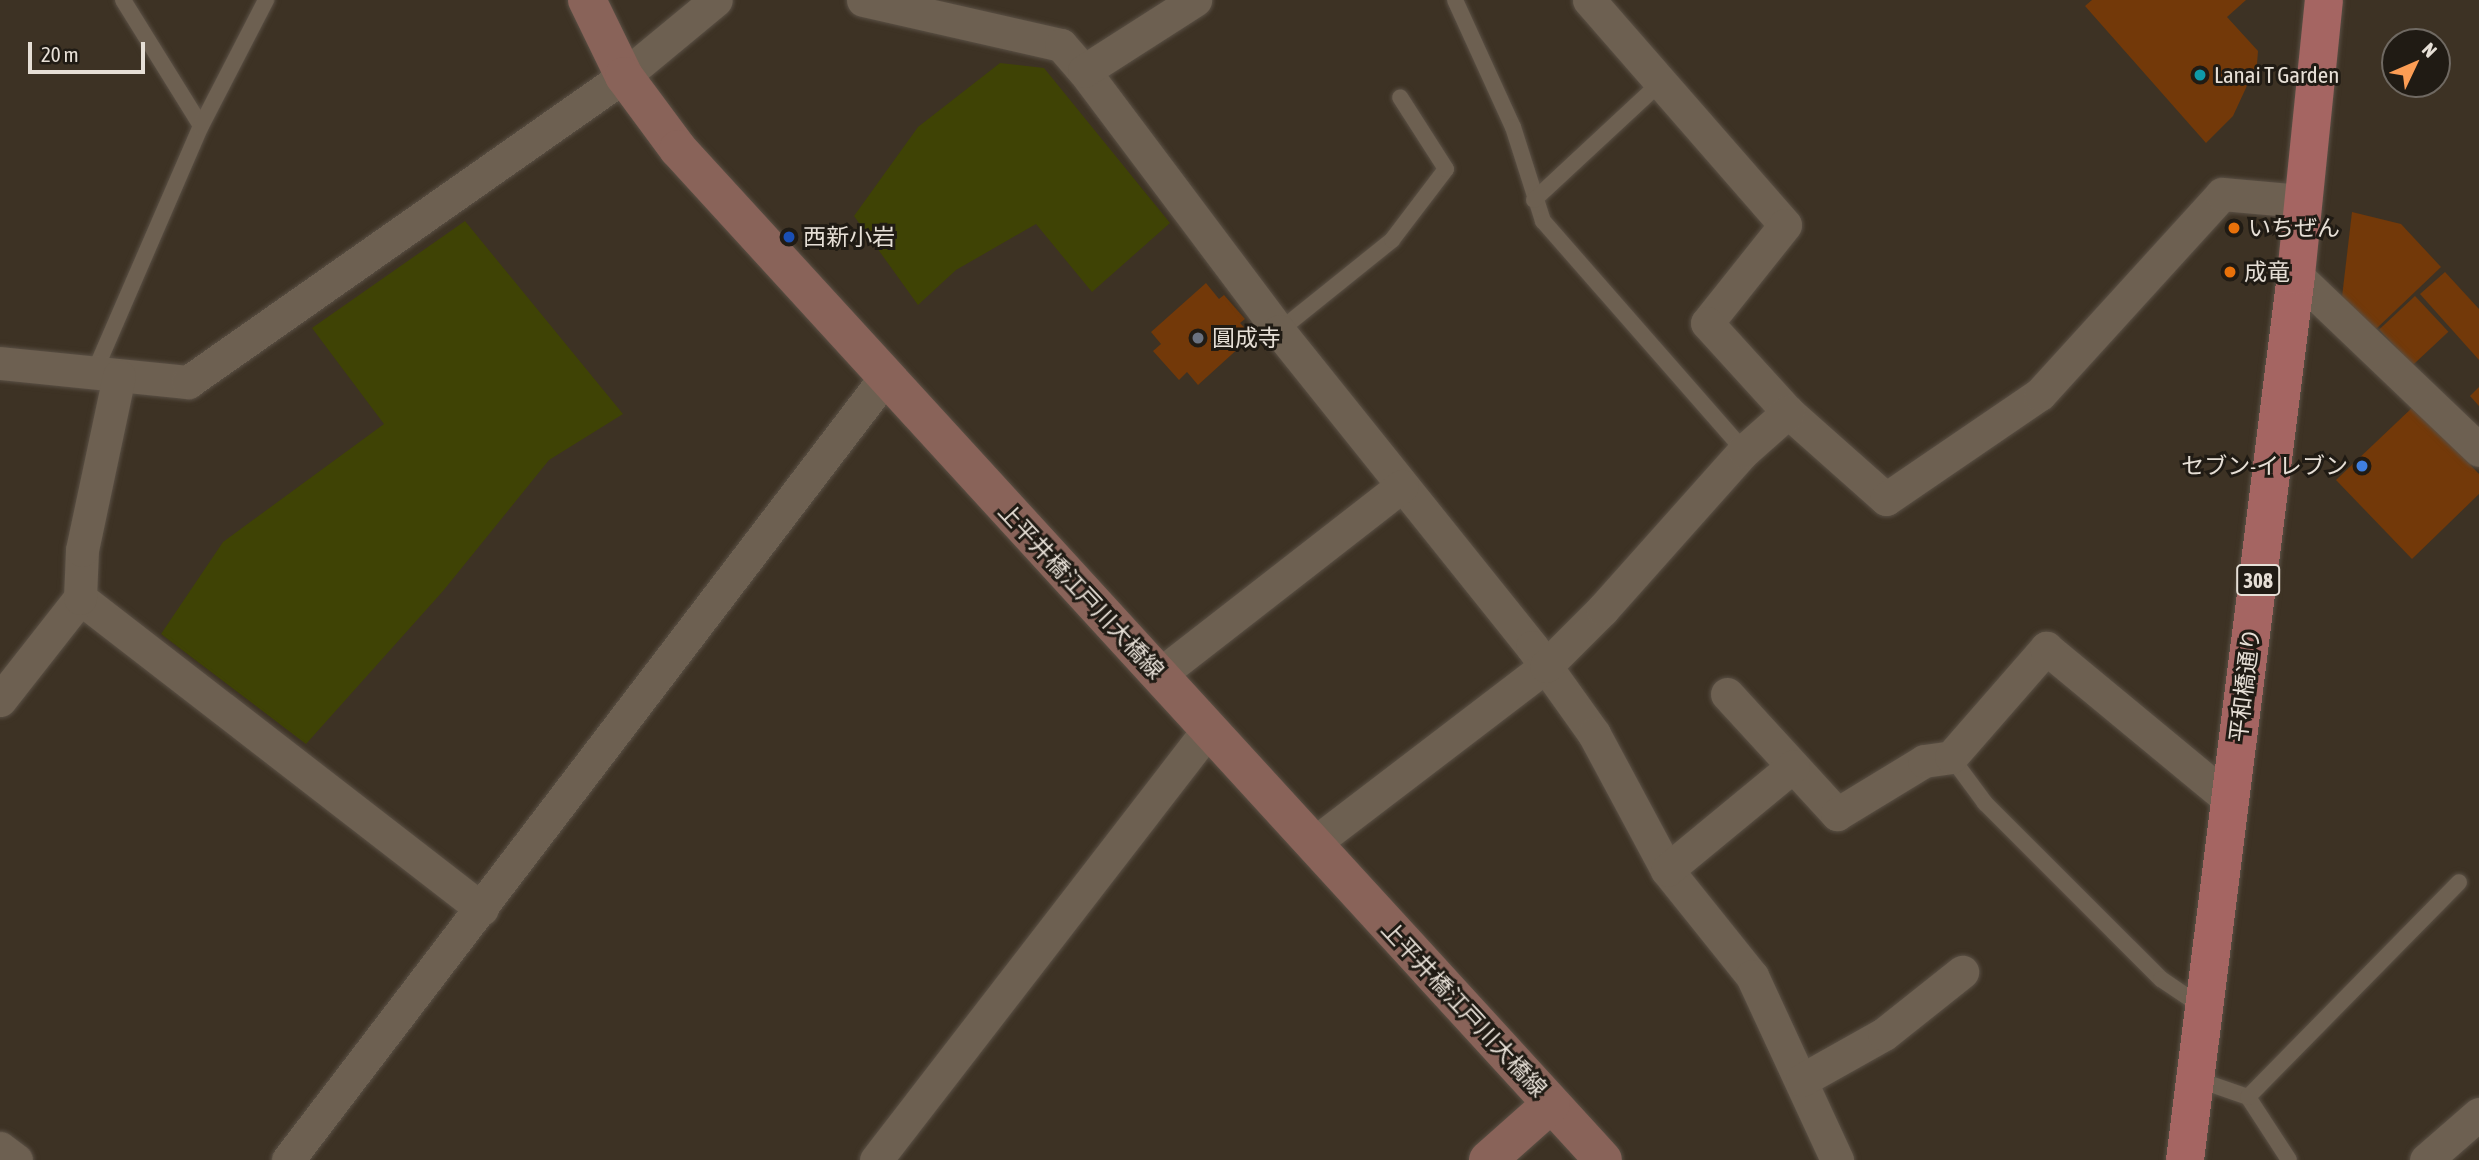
<!DOCTYPE html>
<html>
<head>
<meta charset="utf-8">
<style>
	body { margin:0 }
	#map { position:relative; width:2479px; height:1160px; overflow:hidden; background:#3d3224; font-family:"Asap Condensed","Noto Sans JP",sans-serif }
	div>[style] { position:absolute }
	.green>* { inset:0; background:#3f4305 }
	.building>* { inset:0; background:#733909; transform-origin:0 0 }
	.roads { filter:drop-shadow(0 0 2px #5a5045) drop-shadow(0 0 2px #5a5045) }
	.lane>* { height:16px; margin:-8px; padding:0 8px; transform-origin:8px; border-radius:8px; background:#6d6051 }
	.street>* { height:33px; margin:-16.5px; padding:0 16.5px; transform-origin:16.5px; border-radius:16.5px; background:#6d6051 }
	.secondary>* { height:38px; margin:-19px; padding:0 19px; transform-origin:19px; border-radius:19px; background:#896359 }
	.primary>* { height:38px; margin:-19px; padding:0 19px; transform-origin:19px; border-radius:19px; background:#a56562 }
	.dots>* { width:19px; height:19px; translate:-50% -50%; box-sizing:border-box; border:4px solid #201b14; border-radius:50% }
	span { translate:-50% -50%; white-space:nowrap; text-align:center; line-height:1.15; -webkit-text-stroke:6px #201b14; paint-order:stroke }
	.shield-label span { padding:2px 5px; background:#201b14; border:2px solid; border-radius:5px; -webkit-text-stroke-width:0 }
	.shield-label { font-size:21px; color:#e6dfd6; font-weight:700 }
	.poi-label { font-size:23px; color:#e6dfd6 }
	.left { translate:0 -50%; text-align:left }
	.right { translate:-100% -50%; text-align:right }
	.street-label { font-size:23px; color:#e6dfd6 }
	.north { position:absolute; left:2381px; top:28px; width:70px; height:70px; box-sizing:border-box; background:#201b14; border:2px solid #6f6962; border-radius:50%; rotate:46deg; font-size:19px; font-weight:700; line-height:28px; text-align:center; color:#e6dfd6 }
	.north::after { content:''; display:block; margin:auto; width:24px; height:32px; background:#fc9d54; clip-path:polygon(50% 0,100% 100%,50% 72%,0 100%) }
	.scale { position:absolute; left:28px; top:42px; width:117px; height:32px; box-sizing:border-box; border:4px solid #e6dfd6; border-top:0; padding-left:9px; font-size:21px; line-height:24px; white-space:nowrap; color:#e6dfd6; -webkit-text-stroke:5px #201b14; paint-order:stroke }
</style>
</head>
<body>
<div id="map">
	<div class="green">
		<i style="clip-path:polygon(1000px 63px,1044px 68px,1170px 223px,1092px 292px,1036px 224px,956px 270px,918px 305px,854px 216px,918px 127px)"></i>
		<i style="clip-path:polygon(465px 221px,623px 414px,549px 460px,443px 591px,306px 744px,161px 634px,223px 542px,384px 424px,312px 328px)"></i>
	</div>
	<div class="building">
		<i style="clip-path:polygon(2092px 0,2246px 0,2227px 17px,2258px 51px,2257px 64px,2233px 116px,2206px 143px,2085px 6px)"></i>
		<i style="clip-path:polygon(2352px 212px,2401px 224px,2441px 267px,2376px 329px,2342px 297px)"></i>
		<i style="clip-path:polygon(2445px 272px,2479px 309px,2479px 360px,2420px 294px)"></i>
		<i style="clip-path:polygon(1206px 283px,1219px 299px,1224px 295px,1245px 319px,1240px 323px,1252px 336px,1198px 385px,1187px 372px,1179px 380px,1153px 351px,1161px 344px,1151px 332px)"></i>
		<i style="left:2415px;top:296px;width:49px;height:49px;rotate:47deg"></i>
		<i style="clip-path:polygon(2479px 387px,2479px 406px,2470px 396px)"></i>
		<i style="clip-path:polygon(2414px 406px,2479px 474px,2479px 494px,2412px 559px,2336px 480px)"></i>
	</div>
	<div class="roads">
		<div class="lane">
			<i style="left:123px;top:0;width:148px;rotate:58.2deg"></i>
			<i style="left:1455px;top:0;width:140px;rotate:65.5deg"></i>
			<i style="left:1513px;top:127px;width:99px;rotate:72.3deg"></i>
			<i style="left:1543px;top:221px;width:305px;rotate:48.8deg"></i>
			<i style="left:1534px;top:200px;width:171px;rotate:-42.9deg"></i>
			<i style="left:1279px;top:331px;width:145px;rotate:-38.8deg"></i>
			<i style="left:1392px;top:240px;width:89px;rotate:-52.7deg"></i>
			<i style="left:1446px;top:169px;width:85px;rotate:-122.6deg"></i>
			<i style="left:94px;top:373px;width:269px;rotate:-66.6deg"></i>
			<i style="left:201px;top:126px;width:142px;rotate:-62.7deg"></i>
			<i style="left:1951px;top:757px;width:57px;rotate:53.5deg"></i>
			<i style="left:1985px;top:803px;width:249px;rotate:45deg"></i>
			<i style="left:2161px;top:979px;width:52px;rotate:34deg"></i>
			<i style="left:2196px;top:1079px;width:55px;rotate:19.1deg"></i>
			<i style="left:2248px;top:1097px;width:75px;rotate:56.9deg"></i>
			<i style="left:2248px;top:1097px;width:301px;rotate:-45.5deg"></i>
		</div>
		<div class="street">
			<i style="left:863px;top:0;width:203px;rotate:12.8deg"></i>
			<i style="left:1061px;top:45px;width:35px;rotate:49deg"></i>
			<i style="left:1084px;top:71px;width:325px;rotate:53.1deg"></i>
			<i style="left:1279px;top:331px;width:405px;rotate:51.3deg"></i>
			<i style="left:1532px;top:647px;width:107px;rotate:54.5deg"></i>
			<i style="left:1594px;top:734px;width:154px;rotate:61.8deg"></i>
			<i style="left:1667px;top:870px;width:136px;rotate:51.3deg"></i>
			<i style="left:1752px;top:976px;width:203px;rotate:65.2deg"></i>
			<i style="left:1589px;top:0;width:298px;rotate:48.9deg"></i>
			<i style="left:1785px;top:225px;width:125px;rotate:128.5deg"></i>
			<i style="left:1707px;top:323px;width:120px;rotate:47.7deg"></i>
			<i style="left:1788px;top:412px;width:131px;rotate:41.6deg"></i>
			<i style="left:1886px;top:499px;width:186px;rotate:-34.3deg"></i>
			<i style="left:2040px;top:394px;width:270px;rotate:-47.7deg"></i>
			<i style="left:2222px;top:194px;width:79px;rotate:5.1deg"></i>
			<i style="left:1084px;top:71px;width:132px;rotate:-32.6deg"></i>
			<i style="left:2296px;top:275px;width:253px;rotate:43.7deg"></i>
			<i style="left:0;top:363px;width:189px;rotate:5.8deg"></i>
			<i style="left:188px;top:382px;width:533px;rotate:-35.06deg"></i>
			<i style="left:624px;top:76px;width:119px;rotate:-39.6deg"></i>
			<i style="left:80px;top:598px;width:508px;rotate:37.73deg"></i>
			<i style="left:1159px;top:675px;width:308px;rotate:-37.9deg"></i>
			<i style="left:1727px;top:694px;width:163px;rotate:47.5deg"></i>
			<i style="left:1837px;top:814px;width:102px;rotate:-31.3deg"></i>
			<i style="left:1924px;top:761px;width:27px;rotate:-8deg"></i>
			<i style="left:1951px;top:757px;width:145px;rotate:-48.9deg"></i>
			<i style="left:2046px;top:648px;width:240px;rotate:39.6deg"></i>
			<i style="left:0;top:700px;width:130px;rotate:-51.9deg"></i>
			<i style="left:80px;top:598px;width:48px;rotate:-87.6deg"></i>
			<i style="left:82px;top:550px;width:178px;rotate:-78deg"></i>
			<i style="left:1313px;top:844px;width:293px;rotate:-37.4deg"></i>
			<i style="left:1546px;top:666px;width:81px;rotate:-45deg"></i>
			<i style="left:1603px;top:609px;width:212px;rotate:-48.3deg"></i>
			<i style="left:1744px;top:451px;width:59px;rotate:-41.6deg"></i>
			<i style="left:1667px;top:870px;width:163px;rotate:-39.5deg"></i>
			<i style="left:1802px;top:1080px;width:94px;rotate:-29.3deg"></i>
			<i style="left:1884px;top:1034px;width:100px;rotate:-38.5deg"></i>
			<i style="left:0;top:1148px;width:20px;rotate:37deg"></i>
			<i style="left:288px;top:1160px;width:982px;rotate:-52.65deg"></i>
			<i style="left:876px;top:1160px;width:543px;rotate:-52.33deg"></i>
			<i style="left:2426px;top:1160px;width:70px;rotate:-41deg"></i>
		</div>
		<div class="secondary">
			<i style="left:587px;top:0;width:85px;rotate:64deg"></i>
			<i style="left:624px;top:76px;width:91px;rotate:53.5deg"></i>
			<i style="left:678px;top:149px;width:1370px;rotate:47.54deg"></i>
			<i style="left:1488px;top:1160px;width:84px;rotate:-41.6deg"></i>
		</div>
		<div class="primary">
			<i style="left:2185px;top:1160px;width:892px;rotate:-82.85deg"></i>
			<i style="left:2296px;top:275px;width:276px;rotate:-84.2deg"></i>
		</div>
	</div>
	<div class="dots">
		<i style="left:2200px;top:75px;background:#0f9aa8"></i>
		<i style="left:2234px;top:228px;background:#e8710a"></i>
		<i style="left:789px;top:237px;background:#1a4fb4"></i>
		<i style="left:2230px;top:272px;background:#e8710a"></i>
		<i style="left:1198px;top:338px;background:#6b7280"></i>
		<i style="left:2362px;top:466px;background:#3f7fe0"></i>
	</div>
	<div class="shield-label">
		<span style="left:2258px;top:580px">308</span>
	</div>
	<div class="poi-label">
		<span class="left" style="left:2214px;top:75px">Lanai T Garden</span>
		<span class="left" style="left:2248px;top:228px">いちぜん</span>
		<span class="left" style="left:803px;top:237px">西新小岩</span>
		<span class="left" style="left:2244px;top:272px">成竜</span>
		<span class="left" style="left:1212px;top:338px">圓成寺</span>
		<span class="right" style="left:2348px;top:466px">セブン-イレブン</span>
	</div>
	<div class="street-label">
		<span style="left:1081px;top:591px;rotate:47deg">上平井橋江戸川大橋線</span>
		<span style="left:2245px;top:685px;rotate:-83deg">平和橋通り</span>
		<span style="left:1464px;top:1009px;rotate:47deg">上平井橋江戸川大橋線</span>
	</div>
	<div class="north">N</div>
	<div class="scale">20 m</div>
</div>
</body>
</html>
